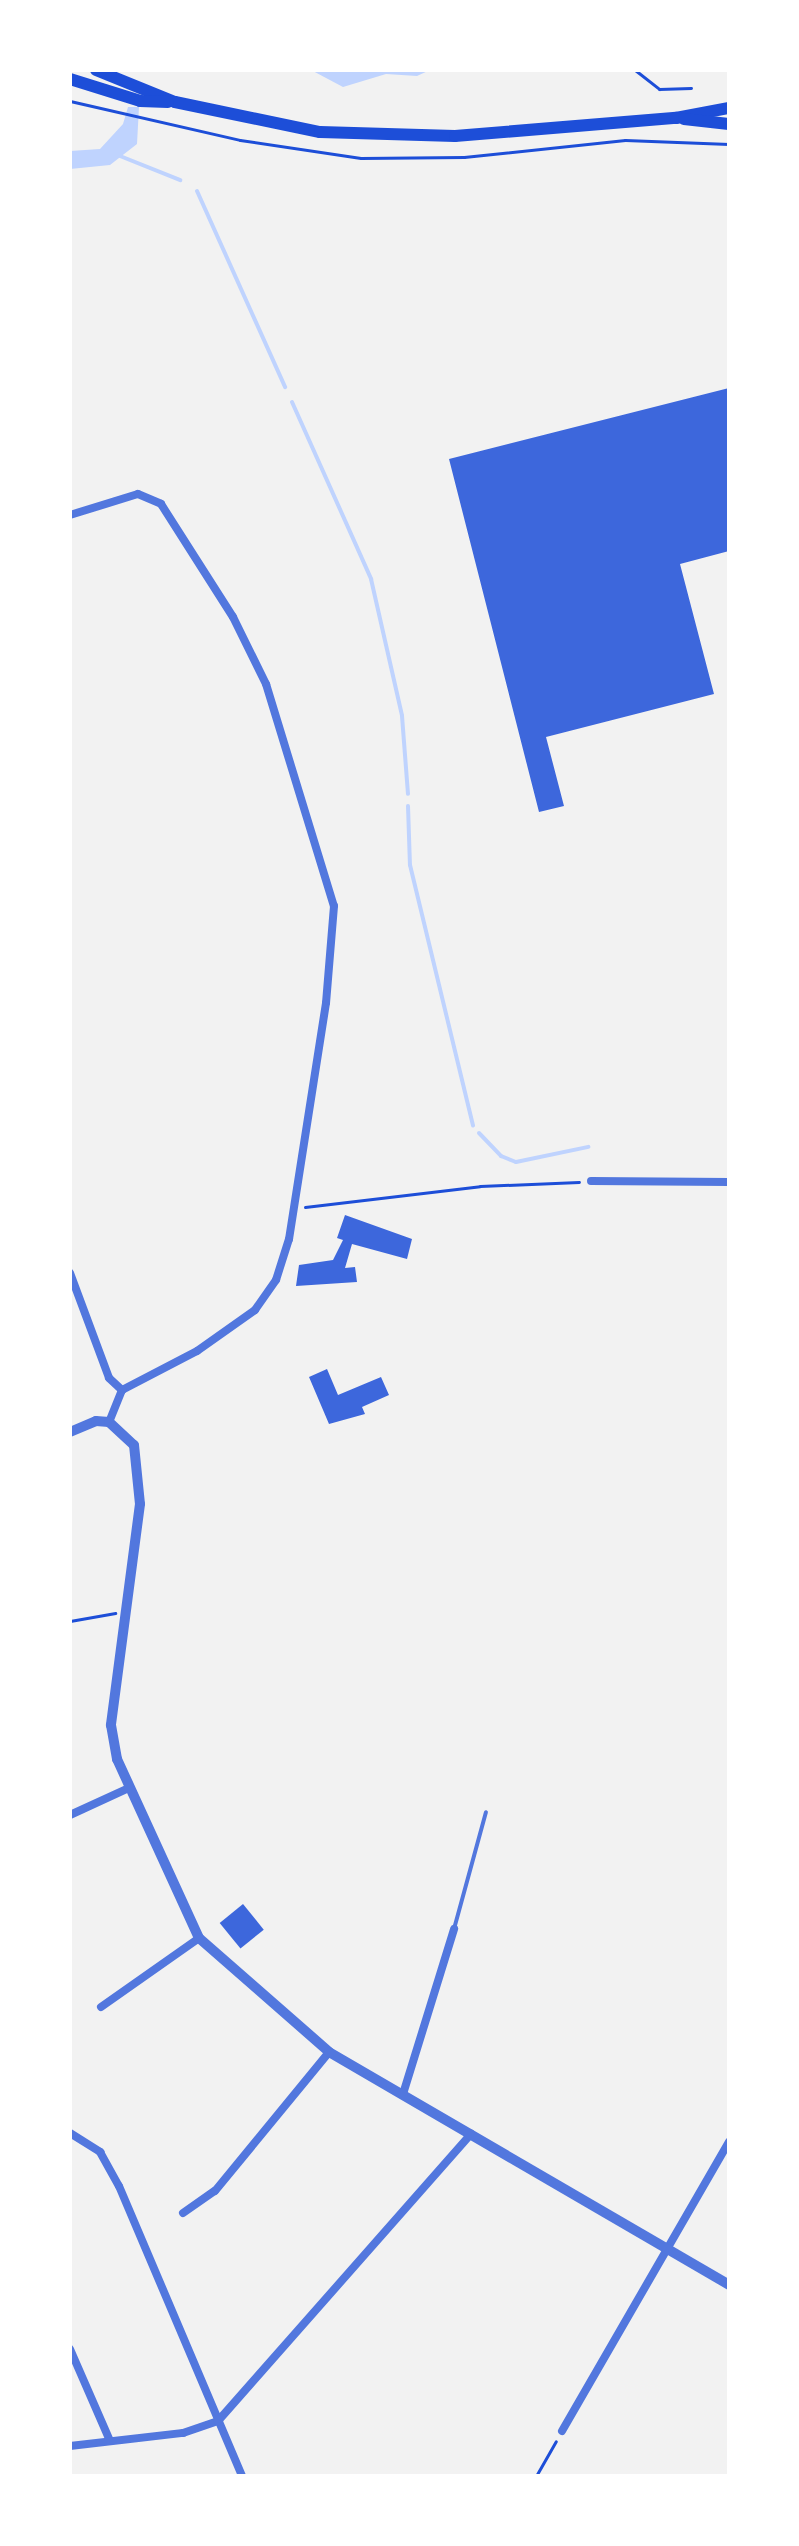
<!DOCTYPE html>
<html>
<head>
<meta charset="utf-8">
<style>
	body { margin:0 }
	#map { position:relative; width:799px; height:2546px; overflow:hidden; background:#f2f2f2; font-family:"DejaVu Sans",sans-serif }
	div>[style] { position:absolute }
	.water>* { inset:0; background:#bfd3fe }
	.stream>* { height:4px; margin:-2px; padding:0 2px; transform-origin:2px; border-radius:2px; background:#bfd3fe }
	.building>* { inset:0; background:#3d67dc; transform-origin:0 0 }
	.path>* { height:3px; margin:-1.5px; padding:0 1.5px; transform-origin:1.5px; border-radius:1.5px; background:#1d4ed8 }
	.service>* { height:4px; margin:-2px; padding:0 2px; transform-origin:2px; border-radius:2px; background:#5277de }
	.minor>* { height:8px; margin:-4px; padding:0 4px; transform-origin:4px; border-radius:4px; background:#5277de }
	.tertiary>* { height:10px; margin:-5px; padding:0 5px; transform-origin:5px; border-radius:5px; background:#5277de }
	.primary>* { height:12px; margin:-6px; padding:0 6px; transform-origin:6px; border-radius:6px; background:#1d4ed8 }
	span { translate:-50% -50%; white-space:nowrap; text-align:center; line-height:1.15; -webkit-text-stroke:8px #fff; paint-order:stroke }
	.frame { position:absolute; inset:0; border:72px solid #fff; pointer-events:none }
</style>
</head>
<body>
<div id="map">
	<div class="water">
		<i style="clip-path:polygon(311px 70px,430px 70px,417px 76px,386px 74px,343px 87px)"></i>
		<i style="clip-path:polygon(128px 107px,139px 107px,137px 144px,110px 165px,70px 169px,70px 151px,100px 149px,123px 124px)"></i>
	</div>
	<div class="stream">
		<i style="left:120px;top:156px;width:65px;rotate:21.8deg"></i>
		<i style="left:197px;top:191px;width:215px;rotate:65.8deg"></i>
		<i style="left:292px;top:402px;width:194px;rotate:65.9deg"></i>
		<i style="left:371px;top:579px;width:140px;rotate:77.2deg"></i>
		<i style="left:402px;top:716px;width:78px;rotate:85.6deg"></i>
		<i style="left:408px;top:806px;width:59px;rotate:88.1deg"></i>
		<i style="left:410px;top:865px;width:268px;rotate:76.4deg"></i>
		<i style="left:479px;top:1133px;width:32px;rotate:46deg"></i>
		<i style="left:501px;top:1156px;width:16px;rotate:22deg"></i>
		<i style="left:516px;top:1162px;width:74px;rotate:-11.8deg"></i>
	</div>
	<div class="building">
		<i style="clip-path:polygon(729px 388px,729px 551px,680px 564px,714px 694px,546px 737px,564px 806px,539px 812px,449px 459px)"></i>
		<i style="clip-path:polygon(345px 1215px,412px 1239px,407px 1259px,352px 1244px,345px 1268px,355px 1267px,357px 1282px,296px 1286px,299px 1265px,333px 1260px,343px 1240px,337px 1238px)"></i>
		<i style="clip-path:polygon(327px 1369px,338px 1395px,381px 1377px,389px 1395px,362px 1407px,365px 1414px,329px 1424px,309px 1377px)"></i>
		<i style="left:243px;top:1904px;width:33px;height:30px;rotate:51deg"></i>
	</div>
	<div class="path">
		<i style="left:635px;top:70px;width:31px;rotate:38deg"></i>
		<i style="left:659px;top:89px;width:32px;rotate:-2deg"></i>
		<i style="left:70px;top:101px;width:174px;rotate:12.9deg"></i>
		<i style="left:240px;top:140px;width:122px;rotate:8.5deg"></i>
		<i style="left:361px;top:158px;width:103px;rotate:-0.6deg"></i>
		<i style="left:464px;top:157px;width:162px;rotate:-6deg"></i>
		<i style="left:625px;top:140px;width:104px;rotate:2.2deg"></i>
		<i style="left:305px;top:1207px;width:176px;rotate:-6.8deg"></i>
		<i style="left:480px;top:1186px;width:99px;rotate:-2.3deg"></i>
		<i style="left:70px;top:1621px;width:46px;rotate:-10.1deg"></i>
		<i style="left:536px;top:2476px;width:40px;rotate:-60.3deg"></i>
	</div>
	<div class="service">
		<i style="left:454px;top:1929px;width:121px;rotate:-74.7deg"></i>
	</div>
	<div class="minor">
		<i style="left:70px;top:515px;width:71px;rotate:-17.2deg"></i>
		<i style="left:138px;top:494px;width:25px;rotate:23deg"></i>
		<i style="left:161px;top:504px;width:134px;rotate:57.5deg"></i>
		<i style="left:233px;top:617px;width:75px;rotate:63.8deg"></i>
		<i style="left:266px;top:684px;width:232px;rotate:73deg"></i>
		<i style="left:334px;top:906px;width:97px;rotate:94.7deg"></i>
		<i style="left:326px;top:1003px;width:239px;rotate:98.9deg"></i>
		<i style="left:289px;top:1239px;width:43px;rotate:107.6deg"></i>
		<i style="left:276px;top:1280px;width:37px;rotate:125deg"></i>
		<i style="left:255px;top:1310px;width:71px;rotate:144.7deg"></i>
		<i style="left:197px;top:1351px;width:85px;rotate:152.5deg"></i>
		<i style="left:591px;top:1181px;width:138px;rotate:0.4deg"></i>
		<i style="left:70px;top:1273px;width:112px;rotate:69.6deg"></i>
		<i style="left:109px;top:1378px;width:18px;rotate:43deg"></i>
		<i style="left:122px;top:1390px;width:35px;rotate:112deg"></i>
		<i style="left:70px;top:1815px;width:65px;rotate:-24.6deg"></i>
		<i style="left:101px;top:2007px;width:120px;rotate:-35.1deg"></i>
		<i style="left:403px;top:2094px;width:173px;rotate:-72.8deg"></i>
		<i style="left:70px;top:2133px;width:36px;rotate:32deg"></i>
		<i style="left:100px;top:2152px;width:39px;rotate:61deg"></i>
		<i style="left:119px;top:2186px;width:315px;rotate:67deg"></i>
		<i style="left:183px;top:2213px;width:39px;rotate:-35deg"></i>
		<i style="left:215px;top:2191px;width:180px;rotate:-50.6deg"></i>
		<i style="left:70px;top:2349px;width:100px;rotate:66.5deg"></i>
		<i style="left:562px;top:2431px;width:334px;rotate:-60deg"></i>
		<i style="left:70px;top:2446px;width:114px;rotate:-6.6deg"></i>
		<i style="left:183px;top:2433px;width:37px;rotate:-19deg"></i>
		<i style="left:218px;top:2421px;width:383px;rotate:-48.6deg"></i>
	</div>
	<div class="tertiary">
		<i style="left:70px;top:1432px;width:28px;rotate:-23deg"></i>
		<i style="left:96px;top:1421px;width:13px;rotate:4deg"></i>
		<i style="left:109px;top:1422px;width:34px;rotate:43deg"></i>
		<i style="left:134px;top:1445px;width:59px;rotate:84.2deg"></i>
		<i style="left:140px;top:1504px;width:223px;rotate:97.5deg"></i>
		<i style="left:111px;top:1725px;width:35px;rotate:80deg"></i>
		<i style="left:117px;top:1759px;width:197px;rotate:65.4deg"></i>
		<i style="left:199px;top:1938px;width:173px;rotate:41.2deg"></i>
		<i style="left:329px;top:2052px;width:463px;rotate:30.2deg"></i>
	</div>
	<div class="primary">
		<i style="left:96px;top:70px;width:85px;rotate:22.1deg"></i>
		<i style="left:175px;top:102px;width:148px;rotate:11.7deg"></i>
		<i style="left:320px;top:132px;width:135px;rotate:1.7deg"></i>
		<i style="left:455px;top:136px;width:222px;rotate:-4.7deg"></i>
		<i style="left:676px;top:118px;width:54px;rotate:-10.7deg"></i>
		<i style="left:70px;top:79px;width:73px;rotate:17.4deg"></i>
		<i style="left:140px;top:101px;width:28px;rotate:2deg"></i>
		<i style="left:684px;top:119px;width:45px;rotate:6.3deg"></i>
	</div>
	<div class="frame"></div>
</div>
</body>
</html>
